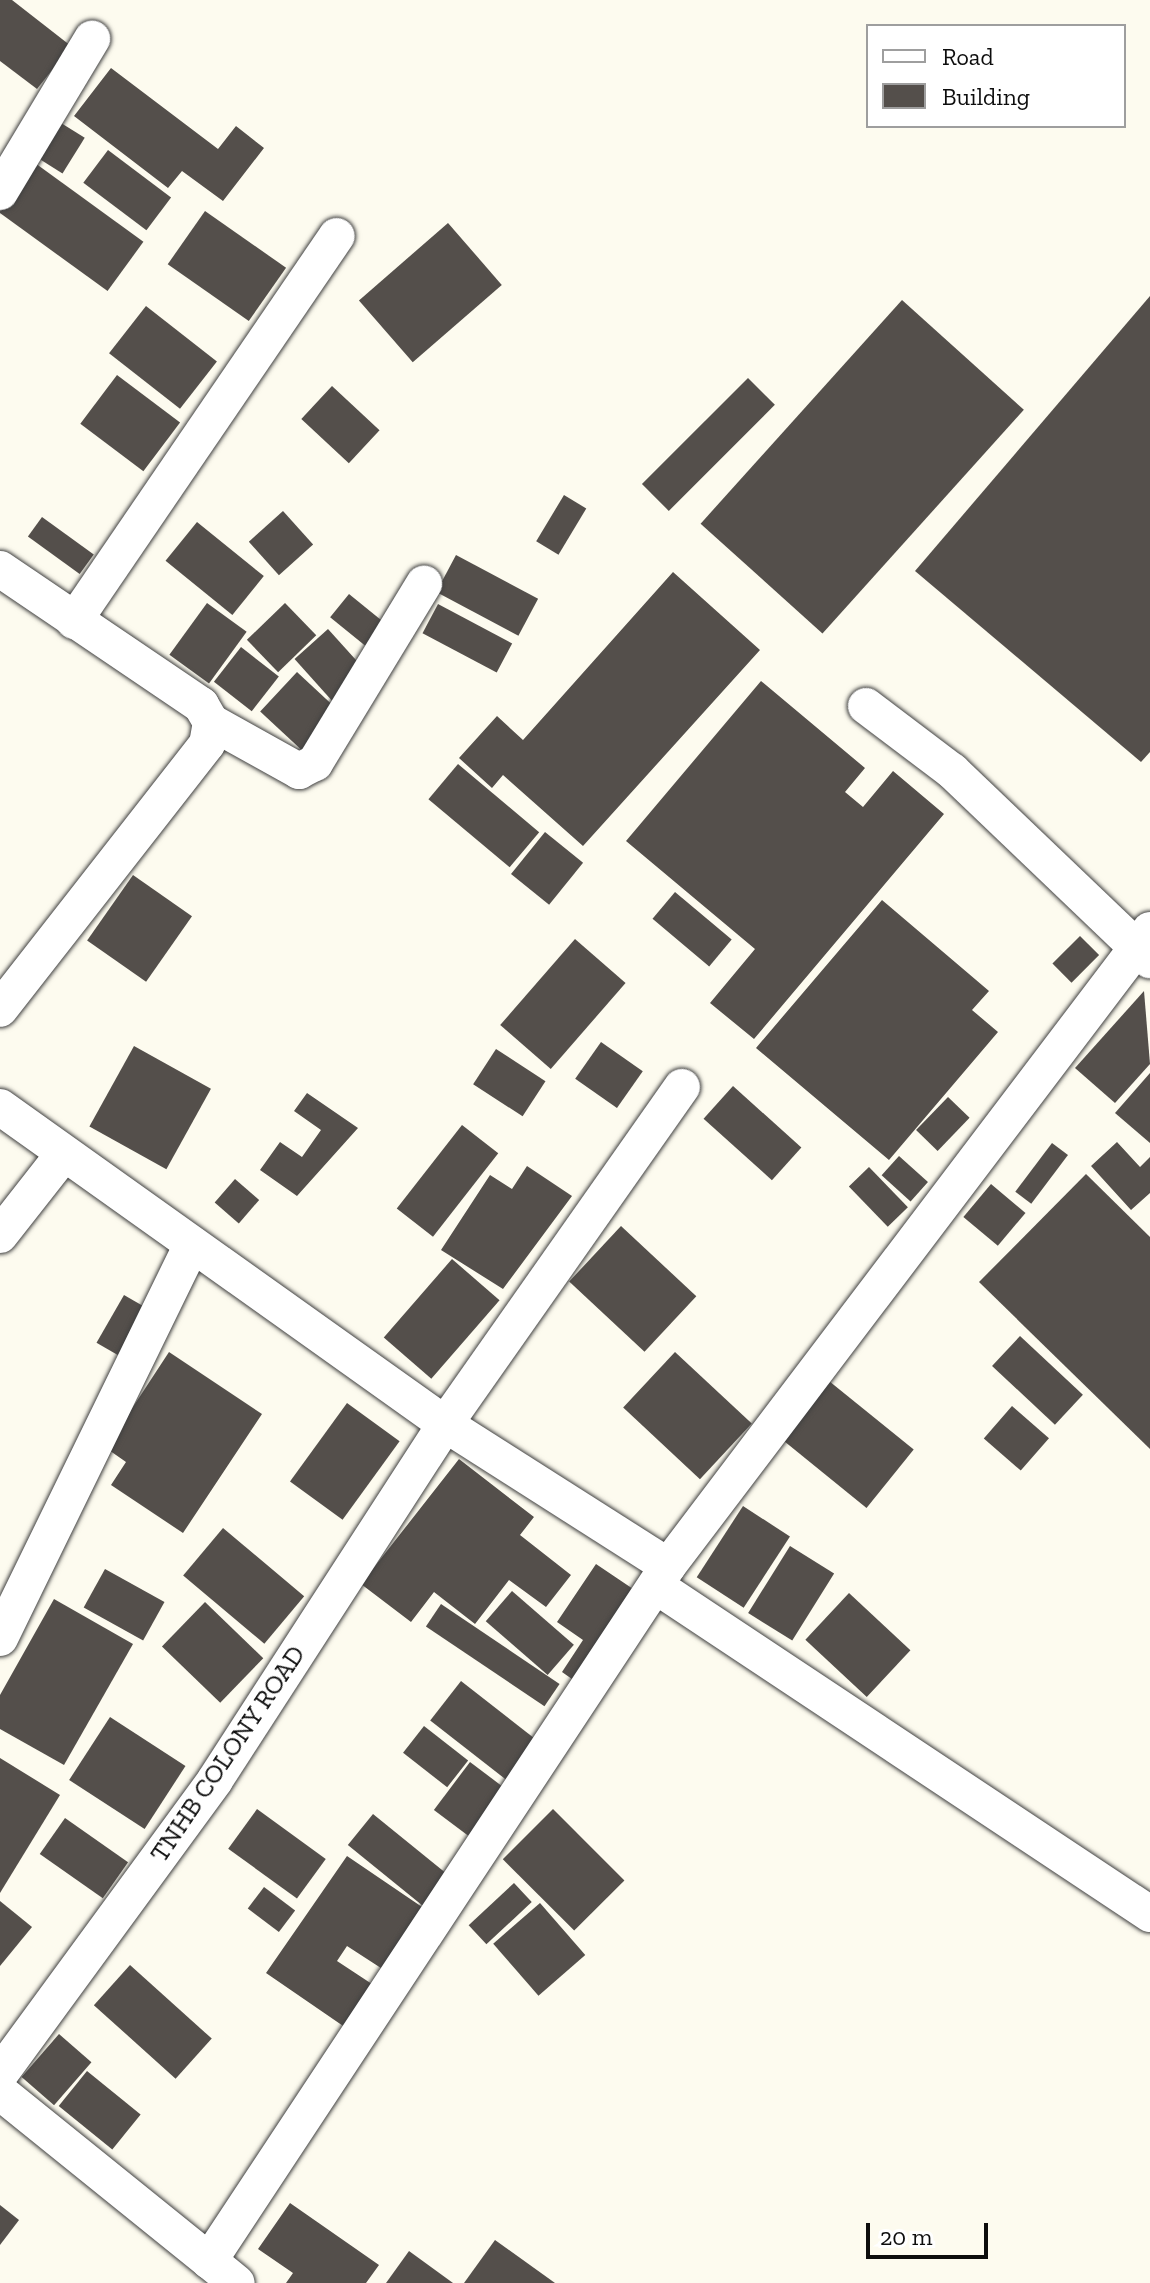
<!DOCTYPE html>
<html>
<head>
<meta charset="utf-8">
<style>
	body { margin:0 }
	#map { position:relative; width:1150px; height:2283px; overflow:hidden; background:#fdfbef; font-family:"Zilla Slab",serif }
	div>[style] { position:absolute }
	.building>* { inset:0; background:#544f4b; transform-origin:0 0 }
	.roads { filter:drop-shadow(0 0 2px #404040) drop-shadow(0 0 2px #404040) }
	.minor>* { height:36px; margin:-18px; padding:0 18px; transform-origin:18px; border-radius:18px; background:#fff }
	span { translate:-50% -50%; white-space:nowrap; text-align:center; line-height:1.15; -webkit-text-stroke:8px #fff; paint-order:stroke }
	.street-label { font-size:26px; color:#0d0d0d }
	.legend { position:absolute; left:866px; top:24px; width:260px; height:104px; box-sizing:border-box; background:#fff; border:2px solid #9e9e9e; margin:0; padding:10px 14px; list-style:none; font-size:24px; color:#0d0d0d }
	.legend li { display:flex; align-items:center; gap:16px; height:40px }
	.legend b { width:40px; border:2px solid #9e9e9e }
	.scale { position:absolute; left:866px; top:2223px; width:122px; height:36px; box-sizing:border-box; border:4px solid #0d0d0d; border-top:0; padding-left:10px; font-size:24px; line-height:28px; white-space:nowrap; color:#0d0d0d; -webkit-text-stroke:6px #fff; paint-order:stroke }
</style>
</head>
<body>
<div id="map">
	<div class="building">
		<i style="clip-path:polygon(0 0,12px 0,71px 46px,37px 89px,0 61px)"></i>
		<i style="clip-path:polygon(111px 68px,218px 149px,236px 126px,264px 148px,223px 201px,182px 171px,168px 188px,74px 116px)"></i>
		<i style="left:61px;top:123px;width:28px;height:42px;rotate:32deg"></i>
		<i style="left:108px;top:150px;width:79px;height:41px;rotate:37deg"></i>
		<i style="left:35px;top:163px;width:134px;height:61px;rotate:36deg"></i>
		<i style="left:205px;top:211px;width:99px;height:65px;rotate:35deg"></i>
		<i style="left:448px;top:223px;width:82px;height:118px;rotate:49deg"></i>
		<i style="clip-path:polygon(1150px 296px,1150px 752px,1141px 762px,915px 571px)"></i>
		<i style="left:902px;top:300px;width:164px;height:301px;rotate:42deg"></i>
		<i style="left:146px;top:306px;width:90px;height:60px;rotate:38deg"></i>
		<i style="left:117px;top:375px;width:79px;height:61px;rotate:37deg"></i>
		<i style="left:748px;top:378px;width:38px;height:150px;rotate:45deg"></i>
		<i style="left:332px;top:386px;width:65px;height:45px;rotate:43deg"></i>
		<i style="left:564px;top:495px;width:26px;height:54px;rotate:31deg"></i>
		<i style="left:283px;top:511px;width:45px;height:46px;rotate:48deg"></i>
		<i style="left:42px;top:517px;width:64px;height:24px;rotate:36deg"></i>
		<i style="left:197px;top:522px;width:86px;height:50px;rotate:39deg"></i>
		<i style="left:456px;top:555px;width:93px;height:42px;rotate:28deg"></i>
		<i style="clip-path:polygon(673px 572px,760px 650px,583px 846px,503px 775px,492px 788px,459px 758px,497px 716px,523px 740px)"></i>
		<i style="left:349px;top:594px;width:46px;height:30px;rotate:39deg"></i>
		<i style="left:207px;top:603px;width:49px;height:64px;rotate:36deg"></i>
		<i style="left:285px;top:603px;width:45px;height:53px;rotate:46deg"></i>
		<i style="left:438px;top:604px;width:84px;height:33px;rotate:28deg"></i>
		<i style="left:328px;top:629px;width:60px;height:45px;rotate:48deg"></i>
		<i style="left:241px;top:647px;width:48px;height:44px;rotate:38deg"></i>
		<i style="left:297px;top:672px;width:57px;height:54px;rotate:43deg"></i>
		<i style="clip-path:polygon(761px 681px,865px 768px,845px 792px,863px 807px,893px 771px,944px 814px,754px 1039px,710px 1003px,755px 949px,626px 841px)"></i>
		<i style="left:458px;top:764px;width:106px;height:46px;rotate:40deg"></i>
		<i style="left:545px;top:832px;width:49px;height:54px;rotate:39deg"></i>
		<i style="left:133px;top:875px;width:72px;height:80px;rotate:35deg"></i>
		<i style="left:675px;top:892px;width:74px;height:35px;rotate:40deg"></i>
		<i style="clip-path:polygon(882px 900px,989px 991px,972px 1010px,998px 1032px,889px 1160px,756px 1048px)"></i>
		<i style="left:1080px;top:936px;width:27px;height:39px;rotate:45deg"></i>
		<i style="left:575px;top:939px;width:67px;height:114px;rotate:41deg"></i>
		<i style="clip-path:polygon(1144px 991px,1150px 1064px,1115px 1103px,1075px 1068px)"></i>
		<i style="left:601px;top:1042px;width:51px;height:45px;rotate:35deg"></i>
		<i style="left:134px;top:1046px;width:88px;height:92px;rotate:29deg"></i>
		<i style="left:496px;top:1049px;width:59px;height:42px;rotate:33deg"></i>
		<i style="clip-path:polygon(1150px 1073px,1150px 1143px,1115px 1113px)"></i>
		<i style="left:733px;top:1086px;width:92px;height:44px;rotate:42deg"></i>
		<i style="clip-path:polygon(307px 1093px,358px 1128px,297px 1196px,260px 1170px,280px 1142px,302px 1157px,321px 1130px,294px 1111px)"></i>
		<i style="left:948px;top:1097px;width:30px;height:46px;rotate:44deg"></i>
		<i style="left:462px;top:1125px;width:46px;height:106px;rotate:38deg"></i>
		<i style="clip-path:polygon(1117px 1142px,1140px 1167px,1150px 1157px,1150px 1193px,1131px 1210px,1091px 1166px)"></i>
		<i style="left:1052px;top:1143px;width:20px;height:61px;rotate:37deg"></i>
		<i style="left:899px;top:1156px;width:39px;height:26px;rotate:42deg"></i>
		<i style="clip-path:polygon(527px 1166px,572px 1196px,503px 1289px,441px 1250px,490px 1175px,512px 1189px)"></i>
		<i style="left:869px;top:1167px;width:56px;height:28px;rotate:46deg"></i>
		<i style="clip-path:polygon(1086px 1174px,1150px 1237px,1150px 1449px,979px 1282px)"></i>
		<i style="left:235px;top:1179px;width:32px;height:31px;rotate:41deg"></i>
		<i style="left:991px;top:1184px;width:45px;height:43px;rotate:40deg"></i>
		<i style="left:621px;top:1226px;width:103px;height:76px;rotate:43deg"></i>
		<i style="left:452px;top:1259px;width:63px;height:104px;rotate:41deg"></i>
		<i style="left:124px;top:1295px;width:30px;height:55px;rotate:30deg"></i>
		<i style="left:1020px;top:1336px;width:86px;height:41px;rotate:43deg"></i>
		<i style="clip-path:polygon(169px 1352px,262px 1414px,183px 1533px,111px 1485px,126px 1462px,106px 1448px)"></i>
		<i style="left:675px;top:1352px;width:105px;height:76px;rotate:43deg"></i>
		<i style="left:829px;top:1381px;width:109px;height:75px;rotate:39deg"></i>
		<i style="left:347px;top:1403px;width:65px;height:97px;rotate:36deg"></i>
		<i style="left:1012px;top:1406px;width:49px;height:43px;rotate:41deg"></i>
		<i style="clip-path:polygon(459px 1459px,534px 1517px,520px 1535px,571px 1575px,546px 1607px,509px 1580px,475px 1624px,434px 1592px,411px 1622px,361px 1584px)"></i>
		<i style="left:743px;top:1506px;width:56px;height:85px;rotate:33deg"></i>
		<i style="left:223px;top:1528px;width:106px;height:62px;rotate:40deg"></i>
		<i style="left:790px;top:1546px;width:52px;height:79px;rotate:32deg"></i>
		<i style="clip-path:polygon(596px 1564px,639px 1593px,579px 1684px,562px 1672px,583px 1640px,557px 1622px)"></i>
		<i style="left:105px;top:1569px;width:68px;height:44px;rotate:29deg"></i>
		<i style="left:512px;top:1591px;width:82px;height:40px;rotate:41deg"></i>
		<i style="left:849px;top:1593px;width:84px;height:64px;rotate:43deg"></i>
		<i style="clip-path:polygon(54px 1599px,133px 1644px,64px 1765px,0 1729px,0 1695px)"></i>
		<i style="left:205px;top:1602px;width:81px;height:62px;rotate:44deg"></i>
		<i style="left:441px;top:1604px;width:143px;height:27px;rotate:34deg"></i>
		<i style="left:461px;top:1681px;width:97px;height:50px;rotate:38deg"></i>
		<i style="left:110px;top:1717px;width:90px;height:75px;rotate:33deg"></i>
		<i style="left:424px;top:1726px;width:56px;height:34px;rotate:38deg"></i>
		<i style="clip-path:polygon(0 1758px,60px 1795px,0 1893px)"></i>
		<i style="left:470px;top:1762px;width:43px;height:60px;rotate:37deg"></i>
		<i style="left:257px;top:1809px;width:85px;height:49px;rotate:36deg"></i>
		<i style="left:553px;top:1809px;width:101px;height:71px;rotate:45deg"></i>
		<i style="left:373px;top:1814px;width:96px;height:40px;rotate:39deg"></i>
		<i style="left:65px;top:1818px;width:77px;height:44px;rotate:35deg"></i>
		<i style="clip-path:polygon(347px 1856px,425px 1909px,384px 1970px,347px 1946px,337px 1961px,378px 1988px,349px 2030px,266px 1973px)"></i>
		<i style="left:514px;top:1883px;width:26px;height:62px;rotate:47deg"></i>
		<i style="left:264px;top:1887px;width:39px;height:27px;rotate:37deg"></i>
		<i style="clip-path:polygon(0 1901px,32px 1927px,0 1966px)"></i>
		<i style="left:540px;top:1903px;width:69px;height:62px;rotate:49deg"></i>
		<i style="left:130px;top:1965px;width:110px;height:54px;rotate:42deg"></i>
		<i style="left:59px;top:2034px;width:43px;height:57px;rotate:41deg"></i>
		<i style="left:87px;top:2071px;width:69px;height:45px;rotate:39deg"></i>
		<i style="clip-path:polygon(290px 2203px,379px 2265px,366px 2283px,286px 2283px,293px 2273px,258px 2249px)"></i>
		<i style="clip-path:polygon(0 2205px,19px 2220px,0 2245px)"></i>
		<i style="clip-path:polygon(495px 2240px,555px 2283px,464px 2283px)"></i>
		<i style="clip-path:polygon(409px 2251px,453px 2283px,386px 2283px)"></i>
	</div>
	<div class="roads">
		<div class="minor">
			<i style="left:0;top:192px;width:179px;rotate:-59deg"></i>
			<i style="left:0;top:569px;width:243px;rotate:34.1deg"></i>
			<i style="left:201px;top:705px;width:20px;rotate:60deg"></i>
			<i style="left:211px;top:722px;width:22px;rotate:100deg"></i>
			<i style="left:207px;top:744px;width:336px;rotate:128deg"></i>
			<i style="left:74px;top:621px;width:466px;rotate:-55.7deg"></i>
			<i style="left:866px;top:706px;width:108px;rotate:37.1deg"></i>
			<i style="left:952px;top:771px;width:274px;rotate:43.7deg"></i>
			<i style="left:211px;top:722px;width:101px;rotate:29.1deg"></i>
			<i style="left:299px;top:771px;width:18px;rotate:-27deg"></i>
			<i style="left:315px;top:763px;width:210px;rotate:-58.7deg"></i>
			<i style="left:0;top:1107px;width:546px;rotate:35.46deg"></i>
			<i style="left:445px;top:1424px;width:264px;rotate:32.5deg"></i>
			<i style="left:668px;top:1566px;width:798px;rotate:-52.84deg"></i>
			<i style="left:0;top:1235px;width:100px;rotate:-51.9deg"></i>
			<i style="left:656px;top:1586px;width:593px;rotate:33.58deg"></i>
			<i style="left:0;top:1638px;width:438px;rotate:-64deg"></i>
			<i style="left:0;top:2074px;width:364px;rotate:-53.8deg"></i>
			<i style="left:215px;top:1780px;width:424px;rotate:-57.1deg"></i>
			<i style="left:445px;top:1424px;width:412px;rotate:-54.9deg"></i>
			<i style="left:0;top:2092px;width:304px;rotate:38.9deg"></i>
			<i style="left:209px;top:2261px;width:833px;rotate:-56.56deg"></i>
		</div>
	</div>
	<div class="street-label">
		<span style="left:228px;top:1754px;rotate:-56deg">TNHB COLONY ROAD</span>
	</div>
	<ul class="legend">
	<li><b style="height:10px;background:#fff"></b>Road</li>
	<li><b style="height:22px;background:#544f4b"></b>Building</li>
	</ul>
	<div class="scale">20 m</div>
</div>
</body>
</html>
